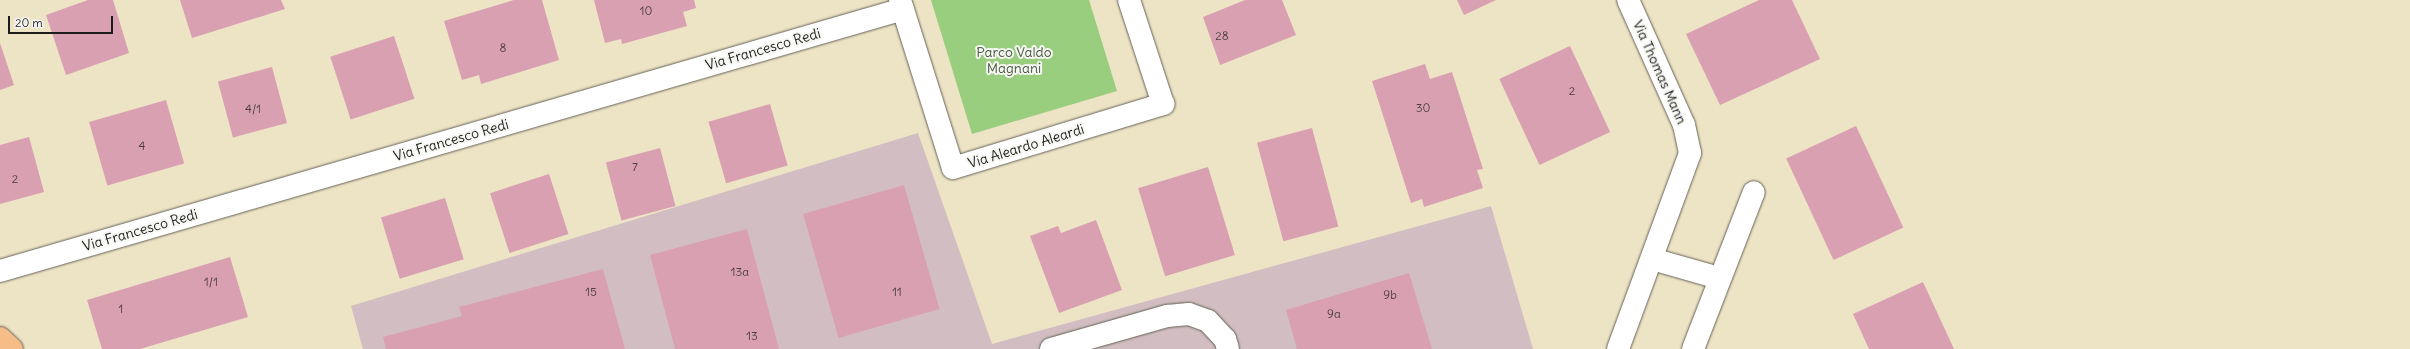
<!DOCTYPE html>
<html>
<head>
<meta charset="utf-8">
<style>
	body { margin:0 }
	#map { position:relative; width:2410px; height:349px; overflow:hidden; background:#ede3c5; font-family:Delius,sans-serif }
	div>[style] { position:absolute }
	.industrial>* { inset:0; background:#d2bec2 }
	.green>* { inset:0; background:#9ace7f }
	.building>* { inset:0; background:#d9a0b2; transform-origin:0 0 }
	.roads { filter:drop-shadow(0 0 1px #656257) drop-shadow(0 0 1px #656257) }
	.minor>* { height:22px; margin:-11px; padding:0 11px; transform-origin:11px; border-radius:11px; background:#fff }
	.major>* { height:22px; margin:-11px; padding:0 11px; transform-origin:11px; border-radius:11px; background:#f7bd88 }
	span { translate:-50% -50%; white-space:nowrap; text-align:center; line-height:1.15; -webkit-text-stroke:4px #f6f6f2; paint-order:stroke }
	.number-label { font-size:12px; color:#4b3d42 }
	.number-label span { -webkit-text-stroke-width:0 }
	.street-label { font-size:14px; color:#1c1c1c }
	.park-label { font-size:14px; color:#485a3f }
	.scale { position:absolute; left:8px; top:16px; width:105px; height:18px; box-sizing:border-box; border:2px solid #1c1c1c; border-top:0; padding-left:5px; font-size:12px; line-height:14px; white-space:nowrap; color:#1c1c1c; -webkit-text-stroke:3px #f6f6f2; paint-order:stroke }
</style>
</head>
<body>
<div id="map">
	<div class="industrial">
		<i style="clip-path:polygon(918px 133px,992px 344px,1491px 206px,1533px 349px,363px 349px,351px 306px)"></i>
	</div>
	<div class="green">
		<i style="clip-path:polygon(931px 0,1089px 0,1117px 91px,972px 134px)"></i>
	</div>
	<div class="building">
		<i style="clip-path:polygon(88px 0,113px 0,129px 53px,66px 75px,46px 15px)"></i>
		<i style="clip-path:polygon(180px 0,281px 0,285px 9px,192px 38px)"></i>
		<i style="clip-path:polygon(514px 0,542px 0,559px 60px,481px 84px,479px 75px,462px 80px,444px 21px)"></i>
		<i style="clip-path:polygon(594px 0,694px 0,696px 8px,683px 12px,687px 26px,622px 44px,621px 39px,605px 43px)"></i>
		<i style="clip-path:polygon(1245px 0,1282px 0,1296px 35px,1220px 65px,1203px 17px)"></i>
		<i style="clip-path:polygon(1457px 0,1496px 0,1464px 15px)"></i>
		<i style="clip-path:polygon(1759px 0,1792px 0,1820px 59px,1720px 105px,1686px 34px)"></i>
		<i style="left:394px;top:36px;width:66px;height:67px;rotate:72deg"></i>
		<i style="clip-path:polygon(0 43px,14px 85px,0 90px)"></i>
		<i style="left:1570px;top:46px;width:95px;height:78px;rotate:65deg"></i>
		<i style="clip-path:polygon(1425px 64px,1430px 79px,1452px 72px,1483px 169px,1477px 170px,1483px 188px,1424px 207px,1422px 199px,1411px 203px,1372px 81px)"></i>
		<i style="left:272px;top:67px;width:58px;height:56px;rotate:75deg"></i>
		<i style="left:166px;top:100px;width:66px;height:80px;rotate:74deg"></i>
		<i style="left:770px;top:104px;width:64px;height:64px;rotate:74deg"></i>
		<i style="left:1856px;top:126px;width:112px;height:77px;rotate:65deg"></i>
		<i style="left:1312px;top:128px;width:102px;height:57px;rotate:75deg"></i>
		<i style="clip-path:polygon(29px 137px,44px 192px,0 204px,0 145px)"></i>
		<i style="left:660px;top:148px;width:60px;height:56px;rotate:75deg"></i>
		<i style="left:1208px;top:167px;width:92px;height:73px;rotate:73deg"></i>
		<i style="left:549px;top:174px;width:63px;height:62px;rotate:72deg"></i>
		<i style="left:904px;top:185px;width:129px;height:105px;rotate:74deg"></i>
		<i style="left:445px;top:198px;width:64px;height:67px;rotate:73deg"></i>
		<i style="clip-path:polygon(1096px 220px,1122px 290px,1059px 313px,1030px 236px,1058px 226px,1061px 233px)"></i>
		<i style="clip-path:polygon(747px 229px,779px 349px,675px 349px,650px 255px)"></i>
		<i style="clip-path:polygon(230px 257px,248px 317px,140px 349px,102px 349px,87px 300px)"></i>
		<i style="clip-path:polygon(603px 269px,625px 349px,386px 349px,383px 337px,462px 316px,459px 307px)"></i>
		<i style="clip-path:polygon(1409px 273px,1432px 349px,1297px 349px,1286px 310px)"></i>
		<i style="clip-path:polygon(1923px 282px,1954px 349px,1869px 349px,1853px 314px)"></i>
	</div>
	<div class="roads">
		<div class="minor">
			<i style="left:900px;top:0;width:176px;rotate:72.5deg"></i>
			<i style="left:953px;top:168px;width:220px;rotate:-16.9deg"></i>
			<i style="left:1163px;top:104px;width:109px;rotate:-108.1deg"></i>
			<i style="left:1652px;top:259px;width:70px;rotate:15.8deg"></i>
			<i style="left:0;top:271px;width:940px;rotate:-16.18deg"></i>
			<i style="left:1051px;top:349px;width:121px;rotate:-15.9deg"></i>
			<i style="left:1167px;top:316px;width:22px;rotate:-5deg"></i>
			<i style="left:1189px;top:314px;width:20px;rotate:20deg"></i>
			<i style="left:1208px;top:321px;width:25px;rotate:47deg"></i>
			<i style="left:1225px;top:339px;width:10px;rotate:73deg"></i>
			<i style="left:1618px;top:349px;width:209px;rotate:-69.8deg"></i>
			<i style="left:1690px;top:153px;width:29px;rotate:-102deg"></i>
			<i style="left:1684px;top:125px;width:137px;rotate:-114.1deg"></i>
			<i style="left:1693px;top:349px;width:168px;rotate:-68.8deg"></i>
		</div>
		<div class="major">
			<i style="left:0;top:338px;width:16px;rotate:43deg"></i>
		</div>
	</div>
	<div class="number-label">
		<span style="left:646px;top:11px">10</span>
		<span style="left:1222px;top:36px">28</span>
		<span style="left:503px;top:48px">8</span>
		<span style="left:1572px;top:91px">2</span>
		<span style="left:1423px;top:108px">30</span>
		<span style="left:253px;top:109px">4/1</span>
		<span style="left:142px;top:146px">4</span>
		<span style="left:635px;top:167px">7</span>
		<span style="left:15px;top:179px">2</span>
		<span style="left:740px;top:272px">13a</span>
		<span style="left:211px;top:282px">1/1</span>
		<span style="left:591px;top:292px">15</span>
		<span style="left:897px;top:292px">11</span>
		<span style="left:1390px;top:295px">9b</span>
		<span style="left:121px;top:309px">1</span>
		<span style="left:1334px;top:314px">9a</span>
		<span style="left:752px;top:336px">13</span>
	</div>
	<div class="street-label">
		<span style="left:763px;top:49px;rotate:-16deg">Via Francesco Redi</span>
		<span style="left:1660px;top:72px;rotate:66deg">Via Thomas Mann</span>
		<span style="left:451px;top:140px;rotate:-16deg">Via Francesco Redi</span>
		<span style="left:1026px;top:146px;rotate:-17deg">Via Aleardo Aleardi</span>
		<span style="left:140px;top:230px;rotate:-16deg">Via Francesco Redi</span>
	</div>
	<div class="park-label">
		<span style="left:1014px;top:60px">Parco Valdo<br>Magnani</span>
	</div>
	<div class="scale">20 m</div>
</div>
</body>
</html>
